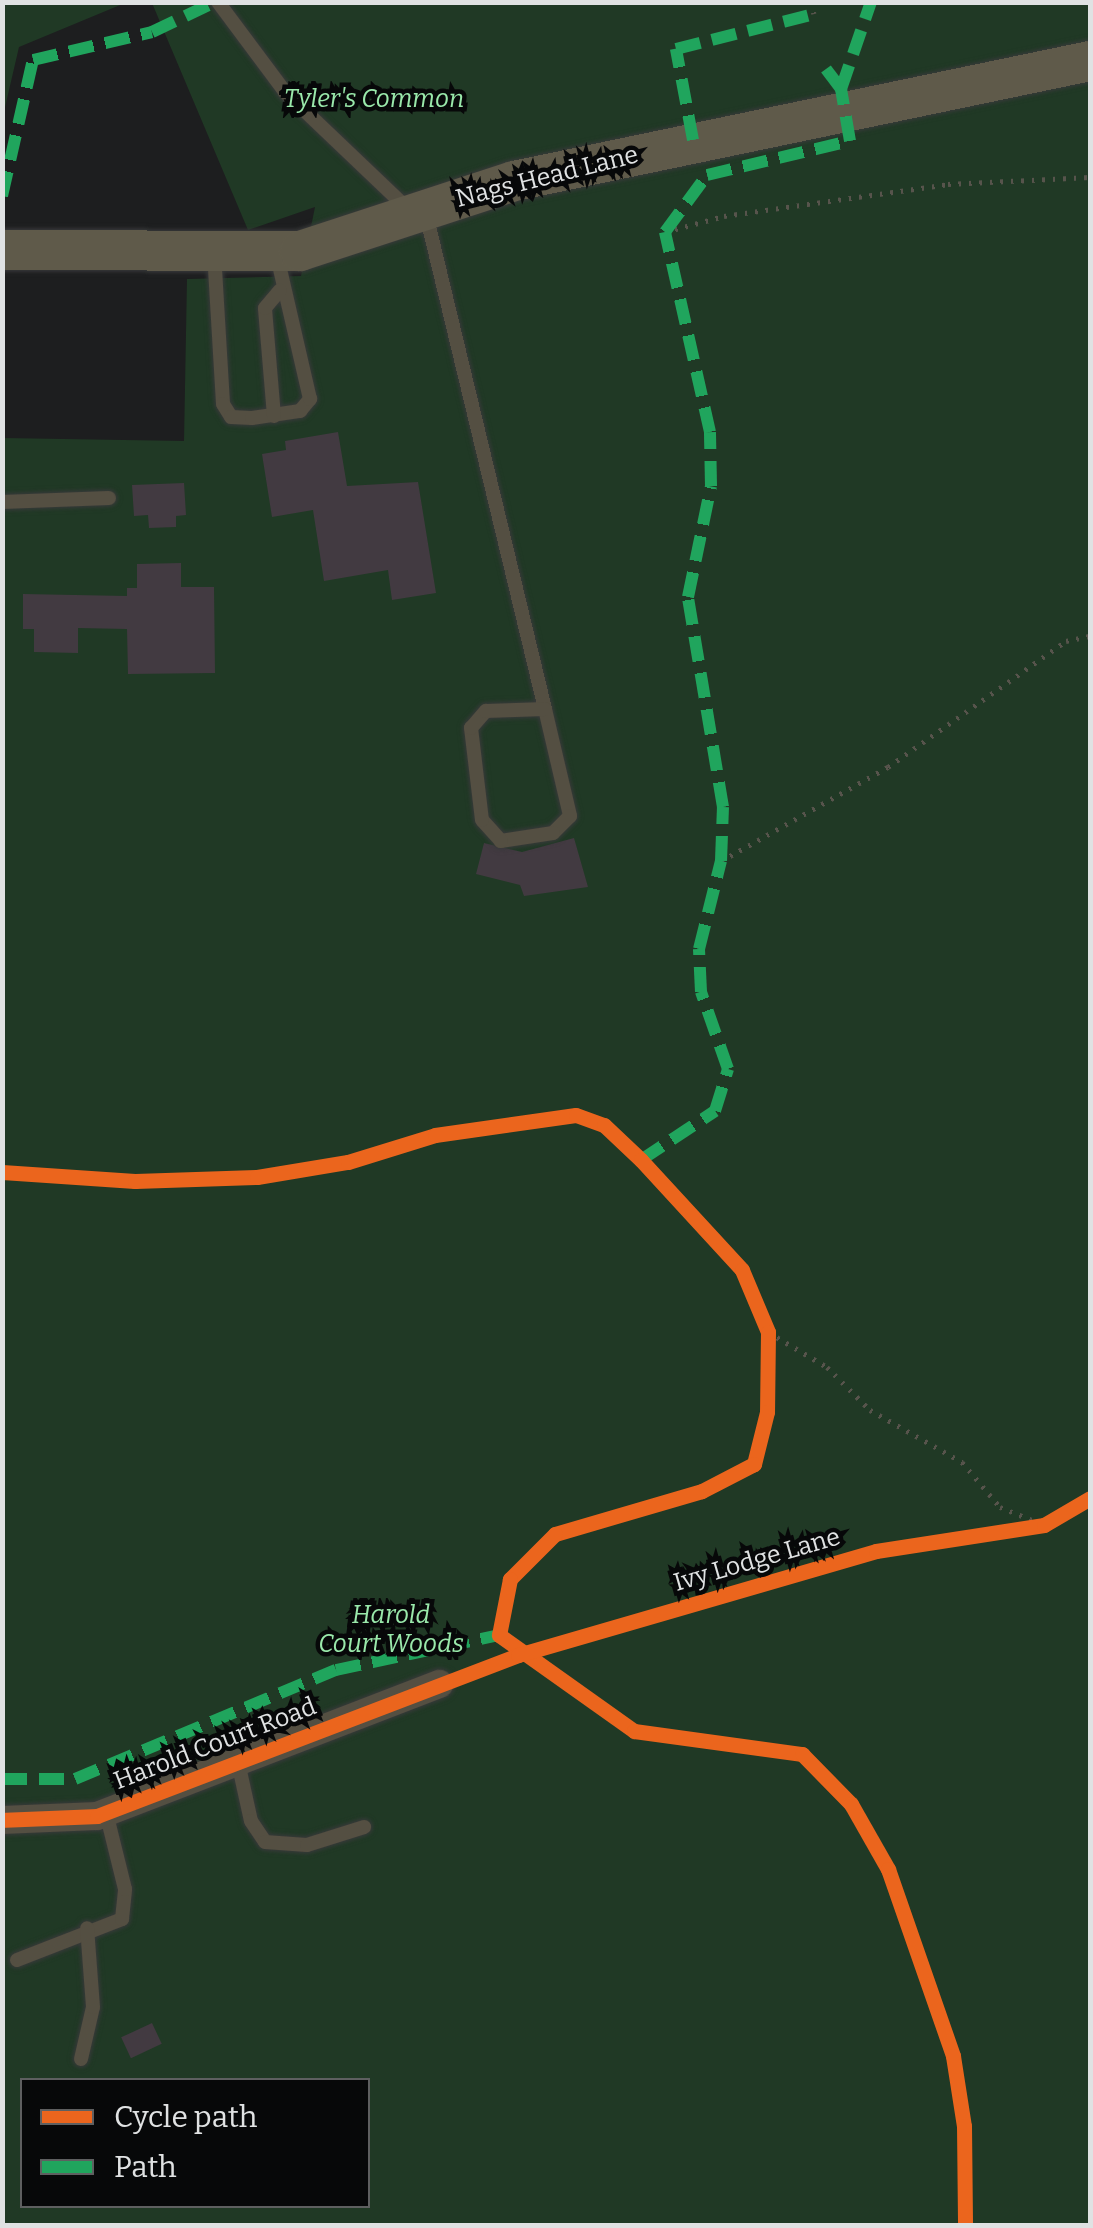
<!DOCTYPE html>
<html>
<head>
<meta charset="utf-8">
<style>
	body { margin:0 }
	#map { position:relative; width:1093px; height:2228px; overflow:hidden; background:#1d1e1f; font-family:Bitter,serif }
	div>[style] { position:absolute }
	.green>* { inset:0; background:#203925 }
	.building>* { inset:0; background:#423a41; transform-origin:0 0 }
	.path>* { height:5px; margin-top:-2.5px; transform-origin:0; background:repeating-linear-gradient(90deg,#57544c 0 2.5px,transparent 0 10.5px) }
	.roads { filter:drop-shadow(0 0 2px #38393a) drop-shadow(0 0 2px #38393a) }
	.lane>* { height:14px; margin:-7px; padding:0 7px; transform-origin:7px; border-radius:7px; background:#544f42 }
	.street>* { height:28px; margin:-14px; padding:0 14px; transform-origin:14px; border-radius:14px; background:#544f42 }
	.secondary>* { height:40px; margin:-20px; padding:0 20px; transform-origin:20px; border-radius:20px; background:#5f5a4a }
	.quiet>* { height:12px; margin-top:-6px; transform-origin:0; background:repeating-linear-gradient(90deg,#20a55d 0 25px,transparent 0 37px) }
	.cycleway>* { height:15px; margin:-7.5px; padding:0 7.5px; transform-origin:7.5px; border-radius:7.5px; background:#eb651d }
	span { translate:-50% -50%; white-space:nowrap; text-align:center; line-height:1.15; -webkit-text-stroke:9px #070809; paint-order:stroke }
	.park-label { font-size:25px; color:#9ae9ab; font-style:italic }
	.street-label { font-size:25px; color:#e0e2e3 }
	.frame { position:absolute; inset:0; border:5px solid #e0e2e3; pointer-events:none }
	.legend { position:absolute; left:20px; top:2078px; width:350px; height:130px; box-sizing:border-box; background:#070809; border:2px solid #5e5f60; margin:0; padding:12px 18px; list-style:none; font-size:30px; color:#e0e2e3 }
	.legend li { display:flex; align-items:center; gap:20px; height:50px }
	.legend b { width:50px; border:2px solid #5e5f60 }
</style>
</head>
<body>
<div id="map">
	<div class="green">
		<i style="clip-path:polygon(3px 2px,125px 2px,125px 3px,19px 47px,3px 116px)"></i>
		<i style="clip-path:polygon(evenodd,152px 3px,1090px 3px,1090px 2225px,3px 2226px,3px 438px,184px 441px,187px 279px,301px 276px,315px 207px,248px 230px,152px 3px,22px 2080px,368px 2080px,368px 2206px,22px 2206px,22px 2080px)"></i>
	</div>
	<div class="building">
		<i style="clip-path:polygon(338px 432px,347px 486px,418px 482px,436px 593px,392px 600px,388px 570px,324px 581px,313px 510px,272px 517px,262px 454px,286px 450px,285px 441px)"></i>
		<i style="clip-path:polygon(184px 483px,186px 515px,176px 516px,176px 527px,149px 528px,148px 515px,134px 516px,132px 485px)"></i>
		<i style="clip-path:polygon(181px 563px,181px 587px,214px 587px,215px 673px,128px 674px,127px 629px,78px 628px,78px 653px,34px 652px,34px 629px,23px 629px,23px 594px,127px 596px,127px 588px,137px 588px,137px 564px)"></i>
		<i style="clip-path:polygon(574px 838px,588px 887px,524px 896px,520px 885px,476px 874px,484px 843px,522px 852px)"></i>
		<i style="left:152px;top:2023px;width:23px;height:34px;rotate:65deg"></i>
	</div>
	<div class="path">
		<i style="left:811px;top:2px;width:12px;rotate:76deg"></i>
		<i style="left:665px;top:232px;width:61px;rotate:-15.2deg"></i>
		<i style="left:724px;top:216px;width:226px;rotate:-8.1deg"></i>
		<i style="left:948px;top:184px;width:142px;rotate:-2.8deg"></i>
		<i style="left:721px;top:861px;width:192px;rotate:-29.4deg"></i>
		<i style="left:888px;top:767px;width:218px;rotate:-35.3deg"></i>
		<i style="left:1066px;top:641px;width:25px;rotate:-12deg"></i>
		<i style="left:768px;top:1332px;width:69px;rotate:30.7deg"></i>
		<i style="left:827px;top:1367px;width:61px;rotate:45deg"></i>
		<i style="left:870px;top:1410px;width:106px;rotate:29.5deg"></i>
		<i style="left:962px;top:1462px;width:59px;rotate:49.8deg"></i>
		<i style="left:1000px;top:1507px;width:48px;rotate:22.2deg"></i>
	</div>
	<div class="roads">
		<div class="lane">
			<i style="left:218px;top:2px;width:112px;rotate:53.3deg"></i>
			<i style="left:285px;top:92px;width:170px;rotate:43.6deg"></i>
			<i style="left:426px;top:214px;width:509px;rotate:76.48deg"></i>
			<i style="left:545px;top:709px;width:110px;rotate:76.8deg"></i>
			<i style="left:570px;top:816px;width:24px;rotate:135deg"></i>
			<i style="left:553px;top:833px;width:53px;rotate:171.3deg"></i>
			<i style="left:501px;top:841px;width:28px;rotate:-132deg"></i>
			<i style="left:482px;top:820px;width:93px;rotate:-96.8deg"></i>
			<i style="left:471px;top:728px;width:23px;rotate:-49deg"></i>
			<i style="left:486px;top:711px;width:59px;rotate:-1.9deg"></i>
			<i style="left:214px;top:252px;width:152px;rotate:86.6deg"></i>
			<i style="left:223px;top:404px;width:15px;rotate:58deg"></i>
			<i style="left:231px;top:417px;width:21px;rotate:3deg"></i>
			<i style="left:252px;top:418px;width:49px;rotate:-8.3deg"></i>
			<i style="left:300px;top:411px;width:16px;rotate:-50deg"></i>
			<i style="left:310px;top:399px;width:151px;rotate:-103deg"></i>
			<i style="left:274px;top:416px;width:108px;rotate:-94.8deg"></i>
			<i style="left:265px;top:308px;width:23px;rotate:-50deg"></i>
			<i style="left:2px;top:502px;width:107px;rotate:-2.1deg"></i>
			<i style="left:238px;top:1762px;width:60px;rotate:77.6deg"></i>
			<i style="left:251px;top:1821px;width:25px;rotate:56deg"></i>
			<i style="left:265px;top:1842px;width:42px;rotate:4.1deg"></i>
			<i style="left:307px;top:1845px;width:60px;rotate:-17.5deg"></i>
			<i style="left:17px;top:1960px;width:113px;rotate:-21.3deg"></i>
			<i style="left:122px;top:1919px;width:30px;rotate:-84deg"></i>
			<i style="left:125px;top:1889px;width:79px;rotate:-103.9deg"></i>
			<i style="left:81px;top:2059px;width:53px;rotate:-77deg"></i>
			<i style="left:93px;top:2007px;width:79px;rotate:-94.3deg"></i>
		</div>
		<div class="street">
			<i style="left:2px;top:1820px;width:95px;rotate:-2.4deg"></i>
			<i style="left:97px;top:1816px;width:367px;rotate:-21.1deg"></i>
		</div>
		<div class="secondary">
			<i style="left:2px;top:250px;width:298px;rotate:0.2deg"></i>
			<i style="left:300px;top:251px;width:225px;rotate:-18.1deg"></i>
			<i style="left:514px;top:181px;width:588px;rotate:-11.77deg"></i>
		</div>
	</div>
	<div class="quiet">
		<i style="left:826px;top:69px;width:25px;rotate:53deg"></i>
		<i style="left:693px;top:140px;width:93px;rotate:-100.6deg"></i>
		<i style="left:676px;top:49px;width:142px;rotate:-14.2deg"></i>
		<i style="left:2px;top:196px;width:139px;rotate:-77.2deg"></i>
		<i style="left:33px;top:60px;width:122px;rotate:-13.2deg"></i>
		<i style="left:152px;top:32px;width:70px;rotate:-25.5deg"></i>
		<i style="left:641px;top:1160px;width:89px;rotate:-33.5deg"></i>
		<i style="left:715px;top:1111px;width:44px;rotate:-72.8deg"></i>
		<i style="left:728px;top:1069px;width:82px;rotate:-109.3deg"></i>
		<i style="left:701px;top:992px;width:43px;rotate:-92.7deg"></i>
		<i style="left:699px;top:949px;width:91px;rotate:-76deg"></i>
		<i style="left:721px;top:861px;width:54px;rotate:-87.9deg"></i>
		<i style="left:723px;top:807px;width:213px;rotate:-99.5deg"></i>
		<i style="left:688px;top:597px;width:113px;rotate:-78.3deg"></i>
		<i style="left:711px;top:486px;width:54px;rotate:-91.1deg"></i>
		<i style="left:710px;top:432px;width:205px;rotate:-102.7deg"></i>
		<i style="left:665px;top:232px;width:71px;rotate:-53.6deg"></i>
		<i style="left:707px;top:175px;width:147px;rotate:-13.4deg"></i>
		<i style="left:850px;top:141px;width:53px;rotate:-99.8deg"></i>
		<i style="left:841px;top:89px;width:92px;rotate:-71deg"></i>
		<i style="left:2px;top:1779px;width:73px"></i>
		<i style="left:75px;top:1779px;width:283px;rotate:-22.7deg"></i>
		<i style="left:336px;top:1670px;width:167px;rotate:-12.1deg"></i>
	</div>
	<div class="cycleway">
		<i style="left:2px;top:1172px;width:133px;rotate:3.9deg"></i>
		<i style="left:135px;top:1181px;width:122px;rotate:-1.9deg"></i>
		<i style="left:257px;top:1177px;width:92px;rotate:-9.4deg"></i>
		<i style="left:348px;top:1162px;width:91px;rotate:-17.2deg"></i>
		<i style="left:435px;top:1135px;width:142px;rotate:-8.1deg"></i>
		<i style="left:576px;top:1115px;width:30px;rotate:20deg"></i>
		<i style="left:604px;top:1125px;width:51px;rotate:43.4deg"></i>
		<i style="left:641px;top:1160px;width:149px;rotate:47.4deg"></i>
		<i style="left:742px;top:1270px;width:67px;rotate:67.2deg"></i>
		<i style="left:768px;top:1332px;width:80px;rotate:90.7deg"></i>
		<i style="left:767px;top:1412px;width:54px;rotate:104deg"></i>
		<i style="left:754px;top:1464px;width:59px;rotate:152.6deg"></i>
		<i style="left:702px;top:1491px;width:153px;rotate:163.7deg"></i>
		<i style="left:555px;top:1534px;width:64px;rotate:135deg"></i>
		<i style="left:510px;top:1579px;width:57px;rotate:101.1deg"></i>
		<i style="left:499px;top:1635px;width:166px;rotate:35.4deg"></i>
		<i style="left:634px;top:1731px;width:170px;rotate:7.8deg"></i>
		<i style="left:802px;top:1754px;width:70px;rotate:45.6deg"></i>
		<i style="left:851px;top:1804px;width:75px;rotate:60.4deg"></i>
		<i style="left:888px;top:1869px;width:198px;rotate:70.8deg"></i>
		<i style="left:953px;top:2056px;width:71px;rotate:81.1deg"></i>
		<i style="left:964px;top:2126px;width:100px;rotate:89.4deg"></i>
		<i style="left:2px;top:1820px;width:95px;rotate:-2.4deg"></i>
		<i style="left:97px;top:1816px;width:451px;rotate:-20.9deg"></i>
		<i style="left:518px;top:1655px;width:373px;rotate:-16.2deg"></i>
		<i style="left:876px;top:1551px;width:170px;rotate:-8.8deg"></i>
		<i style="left:1044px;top:1525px;width:53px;rotate:-30.4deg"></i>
	</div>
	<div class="park-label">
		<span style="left:374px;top:99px">Tyler's Common</span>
		<span style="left:391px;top:1630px">Harold<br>Court Woods</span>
	</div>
	<div class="street-label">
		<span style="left:547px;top:177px;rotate:-14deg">Nags Head Lane</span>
		<span style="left:757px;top:1560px;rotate:-16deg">Ivy Lodge Lane</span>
		<span style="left:215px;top:1744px;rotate:-21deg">Harold Court Road</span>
	</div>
	<div class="frame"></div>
	<ul class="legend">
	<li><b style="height:12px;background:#eb651d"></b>Cycle path</li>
	<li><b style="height:12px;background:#20a55d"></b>Path</li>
	</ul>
</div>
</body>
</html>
